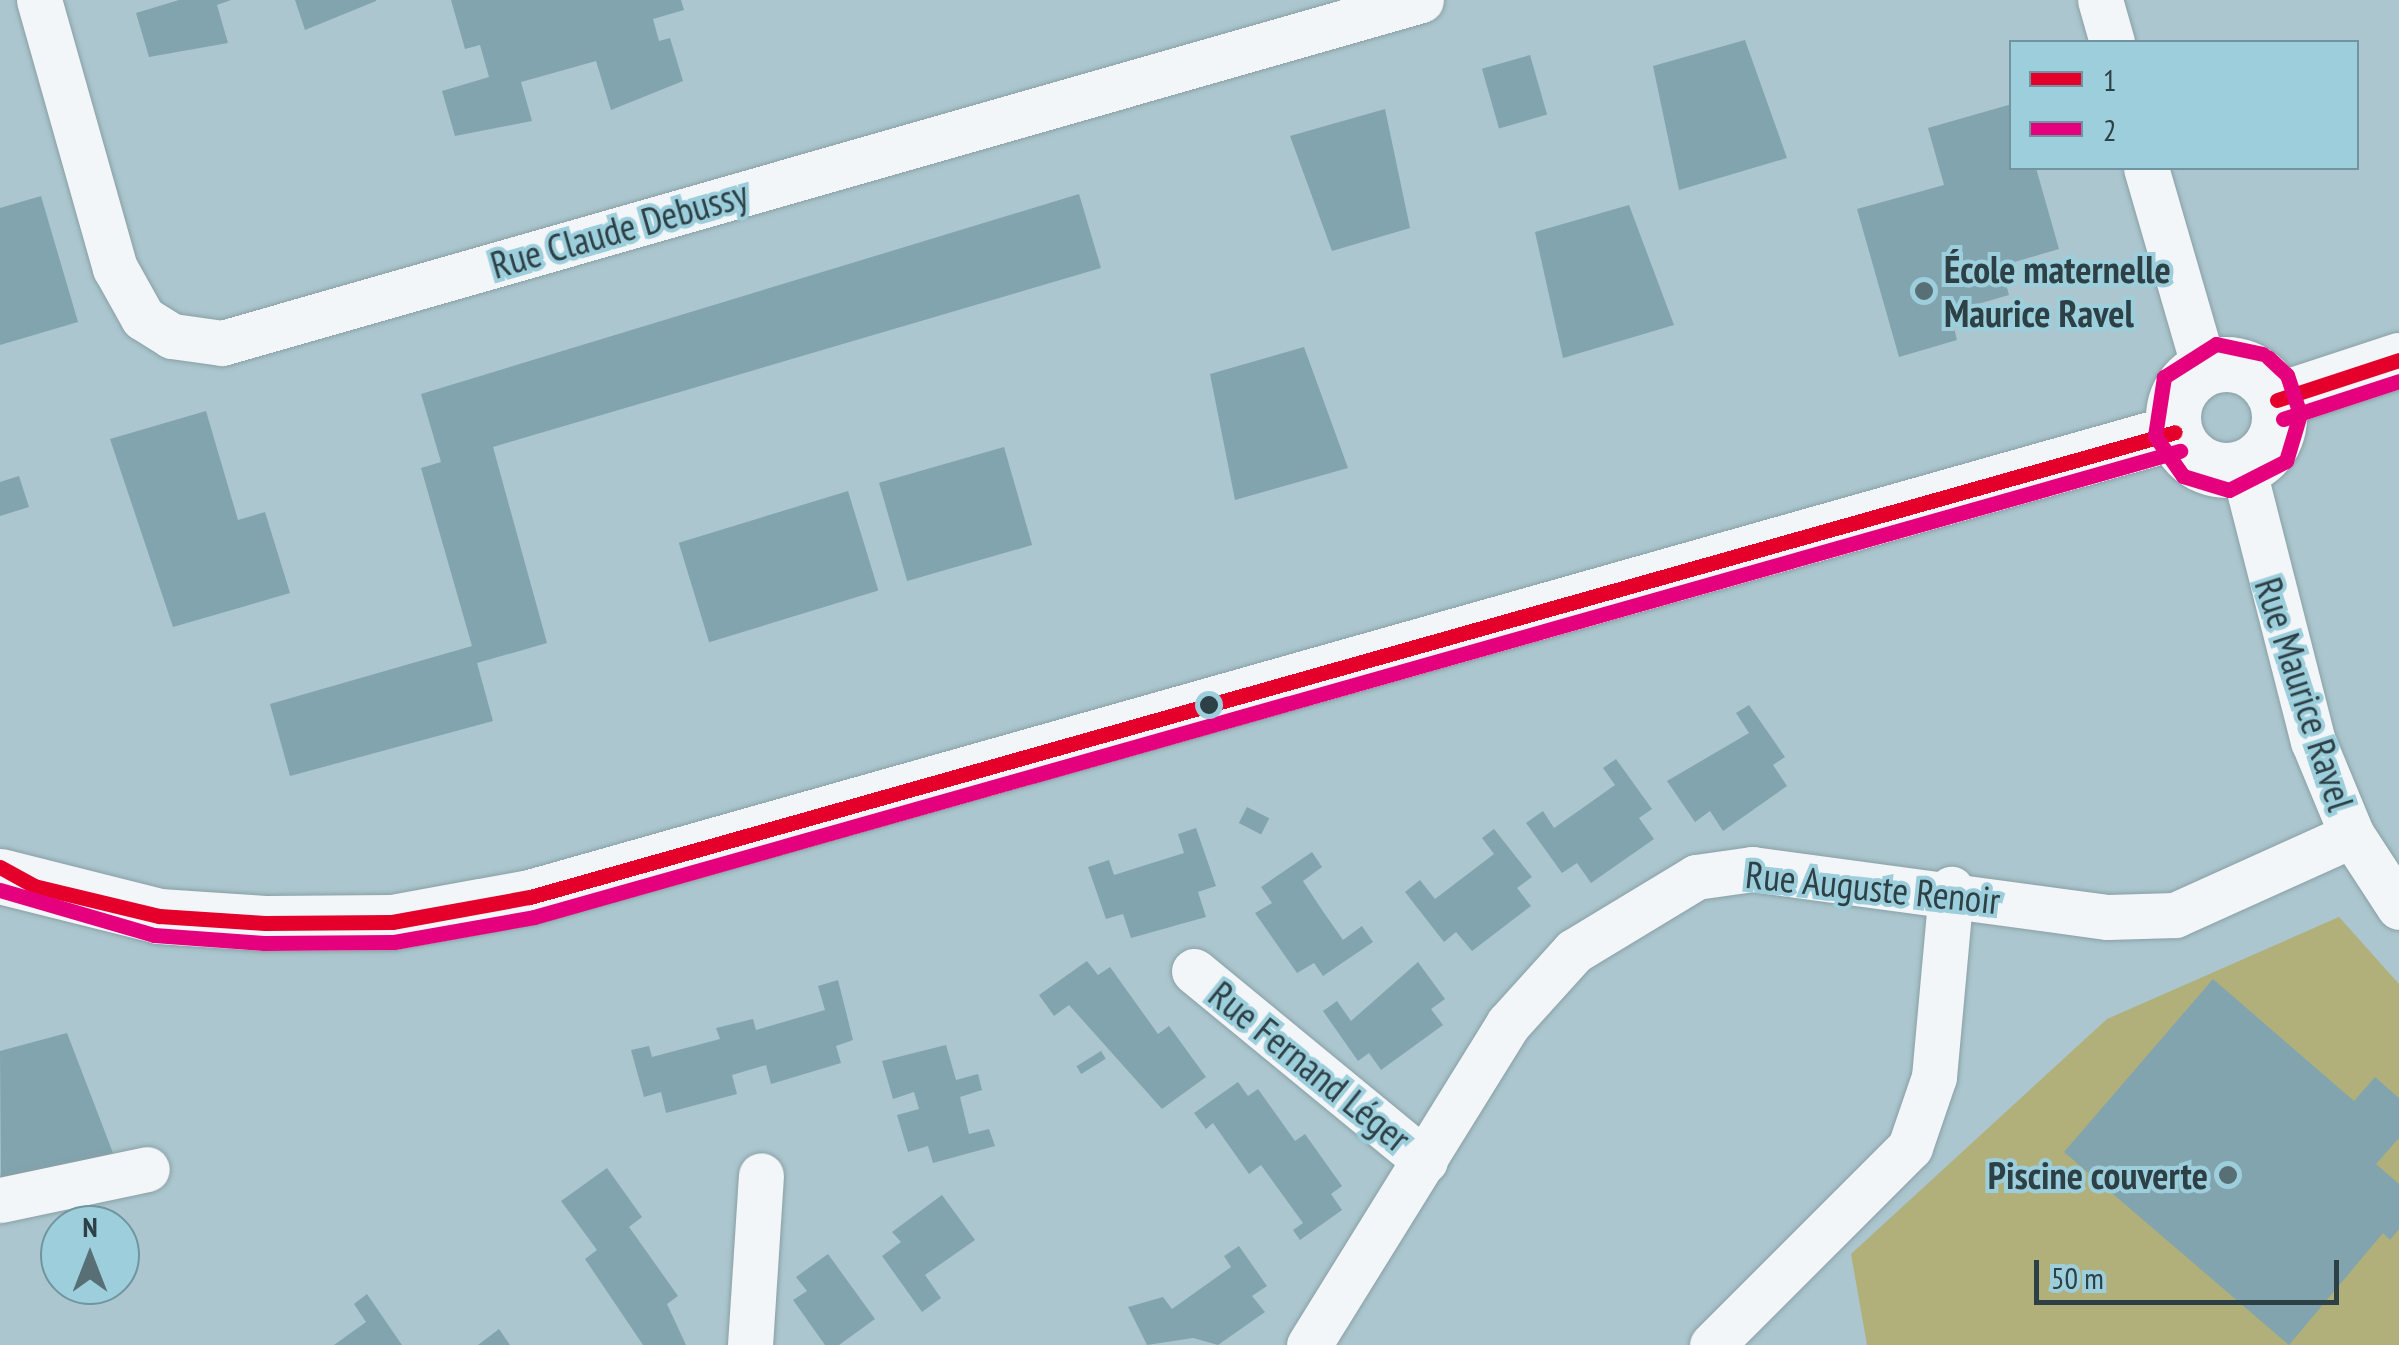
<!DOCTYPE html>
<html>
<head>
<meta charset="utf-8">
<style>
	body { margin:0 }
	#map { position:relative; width:2399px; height:1345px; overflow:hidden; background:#abc6ce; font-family:"PT Sans Narrow",sans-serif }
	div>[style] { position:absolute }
	.green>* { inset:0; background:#b1b07a }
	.building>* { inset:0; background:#82a4ae; transform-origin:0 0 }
	.roads { filter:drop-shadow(0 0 2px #899fa5) drop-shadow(0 0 2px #899fa5) }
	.minor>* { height:45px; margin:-22.5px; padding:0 22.5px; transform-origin:22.5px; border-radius:22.5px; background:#f2f6f8 }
	.tertiary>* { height:55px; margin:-27.5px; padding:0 27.5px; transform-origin:27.5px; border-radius:27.5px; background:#f2f6f8 }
	.tertiary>.ring { margin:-27.5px; padding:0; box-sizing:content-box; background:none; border:55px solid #f2f6f8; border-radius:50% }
	.bus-1>* { height:15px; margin:-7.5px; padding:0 7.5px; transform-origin:7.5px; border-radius:7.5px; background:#e4002b }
	.bus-2>* { height:15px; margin:-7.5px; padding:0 7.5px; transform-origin:7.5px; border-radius:7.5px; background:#e5007d }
	.dots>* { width:28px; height:28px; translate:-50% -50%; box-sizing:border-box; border:5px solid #9dcedc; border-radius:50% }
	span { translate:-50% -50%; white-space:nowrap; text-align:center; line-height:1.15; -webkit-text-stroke:8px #9dcedc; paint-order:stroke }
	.street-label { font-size:38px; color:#2c4045 }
	.poi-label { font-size:38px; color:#2c4045; font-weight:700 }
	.left { translate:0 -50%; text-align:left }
	.right { translate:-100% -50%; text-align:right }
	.legend { position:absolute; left:2009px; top:40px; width:350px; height:130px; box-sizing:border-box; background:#9dcedc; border:2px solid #7095a0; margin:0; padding:12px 18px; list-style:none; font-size:30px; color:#2c4045 }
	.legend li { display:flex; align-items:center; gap:20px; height:50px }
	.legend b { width:50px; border:2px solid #7095a0 }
	.north { position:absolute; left:40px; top:1205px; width:100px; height:100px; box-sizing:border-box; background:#9dcedc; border:2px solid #7095a0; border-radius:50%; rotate:0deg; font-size:28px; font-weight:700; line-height:40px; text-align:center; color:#2c4045 }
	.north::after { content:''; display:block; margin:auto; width:35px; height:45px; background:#586f75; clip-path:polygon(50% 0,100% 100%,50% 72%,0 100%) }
	.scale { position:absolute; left:2034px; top:1260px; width:305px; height:45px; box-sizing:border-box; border:5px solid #2c4045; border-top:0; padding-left:12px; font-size:30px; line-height:35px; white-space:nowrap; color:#2c4045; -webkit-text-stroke:8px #9dcedc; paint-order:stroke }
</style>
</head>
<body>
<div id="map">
	<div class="green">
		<i style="clip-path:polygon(2339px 917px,2399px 984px,2399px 1345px,1867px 1345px,1851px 1254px,2107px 1019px)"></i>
	</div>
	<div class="building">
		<i style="clip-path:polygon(179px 0,231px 0,217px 5px,228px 43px,149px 57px,136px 13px)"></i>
		<i style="clip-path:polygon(295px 0,376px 0,376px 1px,305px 30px)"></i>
		<i style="clip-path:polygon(451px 0,681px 0,684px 10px,653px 19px,659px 41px,670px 38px,683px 81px,611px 110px,596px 61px,521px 82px,532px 121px,455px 136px,442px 91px,489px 77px,480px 45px,465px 49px)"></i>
		<i style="clip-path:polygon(1745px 40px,1787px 158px,1679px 190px,1653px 66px)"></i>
		<i style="left:1530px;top:55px;width:62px;height:50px;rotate:74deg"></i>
		<i style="clip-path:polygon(2012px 104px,2012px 168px,2036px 168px,2059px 249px,2001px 266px,2009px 295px,1950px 312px,1957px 340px,1899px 357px,1857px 209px,1944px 185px,1928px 128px)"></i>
		<i style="clip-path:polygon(1385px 109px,1410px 228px,1332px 251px,1290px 136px)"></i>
		<i style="clip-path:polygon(1079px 194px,1101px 268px,493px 447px,547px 643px,477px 663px,493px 721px,290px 776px,270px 704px,472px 646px,421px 468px,441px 462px,421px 394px)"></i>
		<i style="clip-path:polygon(41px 196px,78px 322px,0 345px,0 208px)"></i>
		<i style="clip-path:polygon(1629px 205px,1674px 325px,1563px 358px,1535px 232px)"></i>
		<i style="clip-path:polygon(1304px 347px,1348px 468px,1235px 500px,1210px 374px)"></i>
		<i style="clip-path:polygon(206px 411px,238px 520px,265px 512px,290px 593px,173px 627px,110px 439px)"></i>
		<i style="left:1004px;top:447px;width:102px;height:130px;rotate:74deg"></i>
		<i style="clip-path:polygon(19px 476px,29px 507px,0 516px,0 482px)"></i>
		<i style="left:848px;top:491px;width:104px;height:177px;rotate:73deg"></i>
		<i style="clip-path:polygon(1749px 705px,1785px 757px,1773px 765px,1787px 786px,1723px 831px,1710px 811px,1695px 822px,1667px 781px,1749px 733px,1736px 713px)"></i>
		<i style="clip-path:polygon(1616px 759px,1652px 809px,1639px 818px,1654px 839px,1591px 883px,1577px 863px,1562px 873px,1526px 823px,1543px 811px,1554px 828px,1584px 807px,1615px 785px,1603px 768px)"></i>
		<i style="left:1247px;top:807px;width:25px;height:18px;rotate:27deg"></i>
		<i style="clip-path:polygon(1196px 828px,1216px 886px,1198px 892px,1206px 917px,1131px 938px,1123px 914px,1106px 919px,1088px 867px,1109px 860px,1114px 875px,1184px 853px,1178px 834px)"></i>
		<i style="clip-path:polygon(1494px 829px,1532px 877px,1517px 888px,1531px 906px,1472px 951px,1456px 932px,1444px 942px,1405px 892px,1420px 880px,1435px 899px,1494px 854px,1482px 838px)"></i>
		<i style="clip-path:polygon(1312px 852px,1322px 867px,1303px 881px,1322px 910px,1343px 940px,1362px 926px,1373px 942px,1323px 976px,1314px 963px,1297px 973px,1255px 913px,1272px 903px,1261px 887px)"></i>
		<i style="clip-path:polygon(1087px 961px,1098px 975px,1110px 967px,1158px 1034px,1169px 1026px,1206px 1077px,1162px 1109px,1069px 1005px,1054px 1016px,1039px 995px)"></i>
		<i style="clip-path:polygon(1418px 962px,1445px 999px,1431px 1009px,1443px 1025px,1381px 1070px,1369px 1053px,1358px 1061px,1323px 1011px,1337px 1001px,1351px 1021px)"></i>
		<i style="clip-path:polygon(2213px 979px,2354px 1101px,2375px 1077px,2399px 1098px,2399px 1138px,2376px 1164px,2399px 1184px,2399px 1229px,2390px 1240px,2383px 1233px,2289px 1345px,2064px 1152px)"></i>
		<i style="clip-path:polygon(838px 980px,853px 1040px,836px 1046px,841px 1063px,771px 1084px,766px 1065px,732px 1075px,737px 1094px,666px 1113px,661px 1092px,644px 1097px,631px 1050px,649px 1046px,652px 1057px,720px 1039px,716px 1028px,753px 1019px,756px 1030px,825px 1010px,818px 986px)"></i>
		<i style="clip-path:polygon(67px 1033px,113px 1153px,1px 1188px,0 1051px)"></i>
		<i style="clip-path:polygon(946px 1045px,956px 1080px,978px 1074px,982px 1090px,960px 1097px,969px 1134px,989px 1129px,995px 1146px,933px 1163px,928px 1146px,908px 1152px,897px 1115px,919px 1109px,914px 1092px,893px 1099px,882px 1061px)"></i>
		<i style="left:1101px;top:1051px;width:9px;height:29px;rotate:58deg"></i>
		<i style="clip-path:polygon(1238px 1082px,1248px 1096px,1258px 1089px,1295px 1141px,1305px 1134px,1342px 1186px,1331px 1194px,1342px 1210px,1300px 1240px,1293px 1230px,1303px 1223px,1261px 1165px,1249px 1174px,1213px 1123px,1206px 1129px,1194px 1113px)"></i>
		<i style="clip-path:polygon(607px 1168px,642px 1217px,629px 1227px,678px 1296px,667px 1304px,686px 1345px,643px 1345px,585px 1259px,597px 1250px,561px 1201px)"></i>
		<i style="clip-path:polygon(942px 1195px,975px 1240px,925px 1275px,941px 1298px,922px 1312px,882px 1256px,901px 1242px,892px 1232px)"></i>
		<i style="clip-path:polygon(1239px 1246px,1267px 1286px,1252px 1296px,1265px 1312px,1218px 1345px,1193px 1338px,1147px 1345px,1128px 1307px,1163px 1297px,1172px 1309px,1231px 1267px,1224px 1256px)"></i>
		<i style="clip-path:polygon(828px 1254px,875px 1319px,839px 1345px,825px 1345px,793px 1300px,807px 1291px,796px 1277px)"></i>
		<i style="clip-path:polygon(367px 1294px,402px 1345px,334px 1345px,366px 1322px,354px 1304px)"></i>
		<i style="clip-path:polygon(499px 1329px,510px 1345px,478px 1345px)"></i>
	</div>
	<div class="roads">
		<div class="minor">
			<i style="left:39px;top:0;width:279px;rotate:74.2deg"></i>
			<i style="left:115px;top:268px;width:57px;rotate:60.8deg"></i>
			<i style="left:143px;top:318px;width:34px;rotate:32deg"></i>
			<i style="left:172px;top:336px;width:50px;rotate:8deg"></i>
			<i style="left:222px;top:343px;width:1247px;rotate:-15.96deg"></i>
			<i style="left:2100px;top:0;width:44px;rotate:74.1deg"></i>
			<i style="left:2146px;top:168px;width:208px;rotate:73.8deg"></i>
			<i style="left:2243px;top:467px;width:283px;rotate:75.7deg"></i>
			<i style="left:2313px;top:741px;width:102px;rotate:67.5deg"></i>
			<i style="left:2352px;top:835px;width:86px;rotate:56.9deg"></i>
			<i style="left:1194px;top:971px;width:299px;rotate:39.4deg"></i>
			<i style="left:0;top:1200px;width:150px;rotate:-11.9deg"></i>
			<i style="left:750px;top:1345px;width:170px;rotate:-86.3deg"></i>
			<i style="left:1309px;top:1345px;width:378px;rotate:-58.2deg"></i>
			<i style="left:1508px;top:1024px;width:98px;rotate:-47.9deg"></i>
			<i style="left:1574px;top:951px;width:143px;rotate:-31.2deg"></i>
			<i style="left:1696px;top:877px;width:57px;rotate:-8.1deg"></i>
			<i style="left:1752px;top:869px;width:359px;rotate:7.7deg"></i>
			<i style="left:2108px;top:917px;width:67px;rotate:-1.7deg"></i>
			<i style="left:2175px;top:915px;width:194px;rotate:-24.3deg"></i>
			<i style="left:1712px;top:1345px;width:280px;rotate:-45deg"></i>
			<i style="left:1910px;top:1147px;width:74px;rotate:-71.1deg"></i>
			<i style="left:1934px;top:1077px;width:189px;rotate:-84.8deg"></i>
		</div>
		<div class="tertiary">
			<i class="ring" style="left:2173px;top:364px;width:51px;height:51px"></i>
			<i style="left:2277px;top:400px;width:128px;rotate:-18.2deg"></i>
			<i style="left:0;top:876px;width:164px;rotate:14.1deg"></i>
			<i style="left:159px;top:916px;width:106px;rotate:3.8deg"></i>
			<i style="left:265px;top:923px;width:127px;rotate:-0.5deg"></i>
			<i style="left:392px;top:922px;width:140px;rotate:-10.3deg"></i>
			<i style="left:530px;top:897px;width:1709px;rotate:-15.78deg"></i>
		</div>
	</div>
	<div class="bus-1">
		<i style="left:2277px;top:400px;width:128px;rotate:-18.2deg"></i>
		<i style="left:0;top:867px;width:39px;rotate:29deg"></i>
		<i style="left:34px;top:886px;width:129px;rotate:13.5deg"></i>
		<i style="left:159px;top:916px;width:106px;rotate:3.8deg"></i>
		<i style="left:265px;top:923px;width:127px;rotate:-0.5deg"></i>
		<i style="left:392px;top:922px;width:140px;rotate:-10.3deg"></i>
		<i style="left:530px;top:897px;width:1709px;rotate:-15.78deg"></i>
	</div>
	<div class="bus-2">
		<i style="left:2263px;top:354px;width:48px;rotate:-168deg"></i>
		<i style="left:2216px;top:344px;width:62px;rotate:147.6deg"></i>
		<i style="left:2164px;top:377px;width:60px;rotate:98.7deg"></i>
		<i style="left:2155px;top:436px;width:49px;rotate:55deg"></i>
		<i style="left:2183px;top:476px;width:48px;rotate:16.9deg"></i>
		<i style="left:2229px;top:490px;width:64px;rotate:-27deg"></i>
		<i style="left:2286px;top:461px;width:49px;rotate:-73.4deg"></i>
		<i style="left:2300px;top:414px;width:41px;rotate:-108.4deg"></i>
		<i style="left:2287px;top:375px;width:26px;rotate:-137deg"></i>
		<i style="left:2283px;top:419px;width:122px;rotate:-18.1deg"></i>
		<i style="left:0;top:890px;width:160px;rotate:16.3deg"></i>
		<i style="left:154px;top:935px;width:110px;rotate:4.2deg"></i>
		<i style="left:264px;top:943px;width:130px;rotate:-0.4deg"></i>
		<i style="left:394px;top:942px;width:142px;rotate:-10.1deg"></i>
		<i style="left:534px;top:917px;width:1711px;rotate:-15.81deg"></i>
	</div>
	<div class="dots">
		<i style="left:1924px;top:291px;background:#586f75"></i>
		<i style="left:1209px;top:705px;background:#2c4045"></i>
		<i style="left:2228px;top:1175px;background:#586f75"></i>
	</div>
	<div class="street-label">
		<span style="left:619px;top:229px;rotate:-16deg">Rue Claude Debussy</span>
		<span style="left:2305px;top:694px;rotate:72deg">Rue Maurice Ravel</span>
		<span style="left:1873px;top:887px;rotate:6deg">Rue Auguste Renoir</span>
		<span style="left:1310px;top:1066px;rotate:39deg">Rue Fernand Léger</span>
	</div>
	<div class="poi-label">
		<span class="left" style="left:1944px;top:291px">École maternelle<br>Maurice Ravel</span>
		<span class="right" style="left:2208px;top:1175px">Piscine couverte</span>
	</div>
	<ul class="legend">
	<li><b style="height:12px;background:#e4002b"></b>1</li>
	<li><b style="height:12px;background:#e5007d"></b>2</li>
	</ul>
	<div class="north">N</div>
	<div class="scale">50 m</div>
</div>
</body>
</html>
